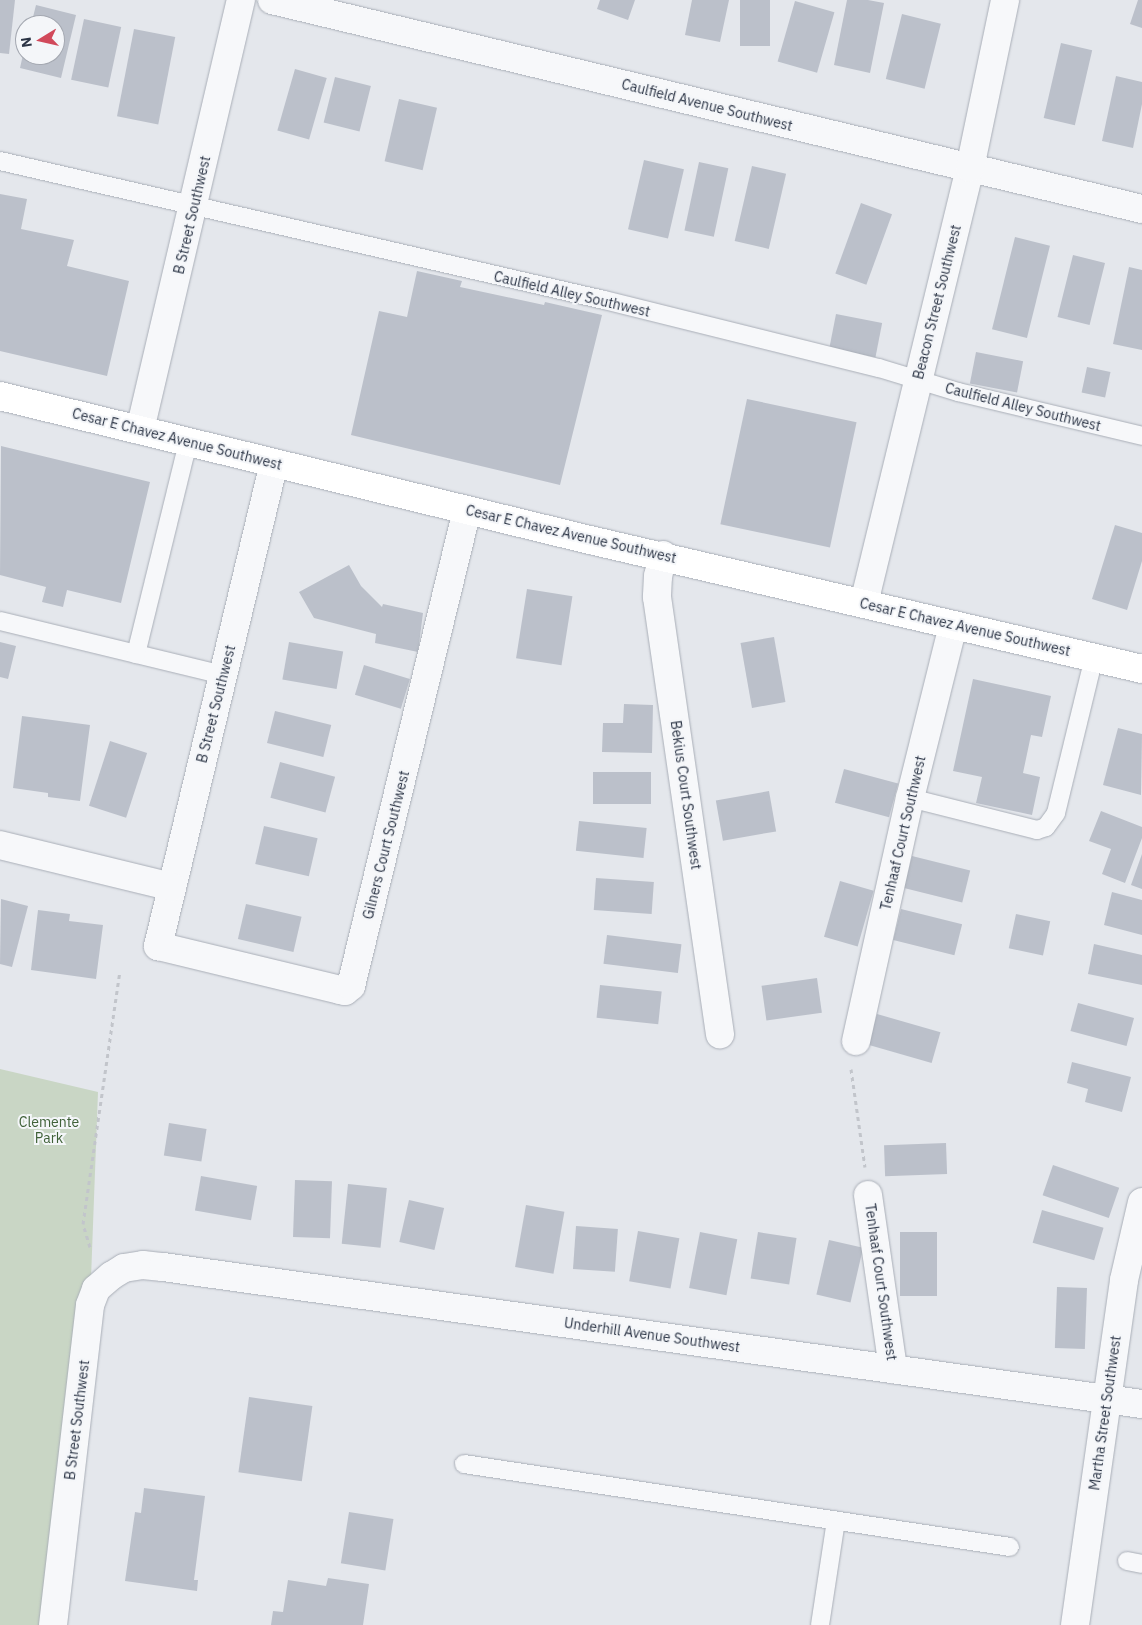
<!DOCTYPE html>
<html>
<head>
<meta charset="utf-8">
<style>
	body { margin:0 }
	#map { position:relative; width:1142px; height:1625px; overflow:hidden; background:#e4e7ec; font-family:"IBM Plex Sans",sans-serif }
	div>[style] { position:absolute }
	.green>* { inset:0; background:#c9d6c5 }
	.building>* { inset:0; background:#bbc0ca; transform-origin:0 0 }
	.path>* { height:3px; margin-top:-1.5px; transform-origin:0; background:repeating-linear-gradient(90deg,#c2c5cb 0 4px,transparent 0 8px) }
	.roads { filter:drop-shadow(0 0 1px #a9aeb7) drop-shadow(0 0 1px #a9aeb7) }
	.service>* { height:18px; margin:-9px; padding:0 9px; transform-origin:9px; border-radius:9px; background:#f7f8fa }
	.minor>* { height:28px; margin:-14px; padding:0 14px; transform-origin:14px; border-radius:14px; background:#f7f8fa }
	.secondary>* { height:28px; margin:-14px; padding:0 14px; transform-origin:14px; border-radius:14px; background:#fff }
	span { translate:-50% -50%; white-space:nowrap; text-align:center; line-height:1.15; -webkit-text-stroke:4px #f4f6f9; paint-order:stroke }
	.street-label { font-size:14px; color:#2b3445 }
	.park-label { font-size:14px; color:#3f6138 }
	.north { position:absolute; left:15px; top:15px; width:50px; height:50px; box-sizing:border-box; background:#f4f6f9; border:1px solid #a4a8b1; border-radius:50%; rotate:261deg; font-size:14px; font-weight:700; line-height:20px; text-align:center; color:#2b3445 }
	.north::after { content:''; display:block; margin:auto; width:18px; height:22px; background:#d1495b; clip-path:polygon(50% 0,100% 100%,50% 72%,0 100%) }
</style>
</head>
<body>
<div id="map">
	<div class="green">
		<i style="clip-path:polygon(0 1069px,98px 1092px,90px 1305px,53px 1625px,0 1625px)"></i>
	</div>
	<div class="building">
		<i style="clip-path:polygon(0 0,15px 0,9px 54px,0 53px)"></i>
		<i style="clip-path:polygon(600px 0,635px 0,628px 20px,597px 9px)"></i>
		<i style="clip-path:polygon(692px 0,729px 0,720px 42px,685px 35px)"></i>
		<i style="left:740px;top:0;width:30px;height:46px"></i>
		<i style="clip-path:polygon(847px 0,868px 0,884px 3px,870px 73px,834px 65px)"></i>
		<i style="clip-path:polygon(1138px 0,1142px 0,1142px 28px,1130px 24px)"></i>
		<i style="left:795px;top:1px;width:41px;height:63px;rotate:16deg"></i>
		<i style="clip-path:polygon(36px 5px,76px 15px,61px 78px,20px 68px,24px 50px,25px 55px,55px 55px,55px 25px,31px 25px)"></i>
		<i style="left:902px;top:14px;width:40px;height:67px;rotate:14deg"></i>
		<i style="left:84px;top:19px;width:38px;height:62px;rotate:12deg"></i>
		<i style="left:134px;top:29px;width:42px;height:89px;rotate:11deg"></i>
		<i style="left:1061px;top:43px;width:32px;height:77px;rotate:13deg"></i>
		<i style="left:295px;top:69px;width:33px;height:64px;rotate:16deg"></i>
		<i style="clip-path:polygon(1116px 76px,1142px 82px,1142px 104px,1133px 148px,1102px 141px)"></i>
		<i style="left:335px;top:77px;width:37px;height:47px;rotate:14deg"></i>
		<i style="left:399px;top:99px;width:39px;height:64px;rotate:13deg"></i>
		<i style="left:644px;top:160px;width:41px;height:71px;rotate:13deg"></i>
		<i style="left:699px;top:162px;width:30px;height:70px;rotate:12deg"></i>
		<i style="left:752px;top:166px;width:35px;height:77px;rotate:13deg"></i>
		<i style="clip-path:polygon(0 194px,27px 199px,21px 229px,74px 240px,67px 266px,129px 281px,107px 376px,0 351px)"></i>
		<i style="left:861px;top:203px;width:33px;height:75px;rotate:20deg"></i>
		<i style="left:1015px;top:237px;width:36px;height:95px;rotate:14deg"></i>
		<i style="left:1073px;top:255px;width:33px;height:64px;rotate:14deg"></i>
		<i style="clip-path:polygon(1129px 267px,1142px 270px,1142px 350px,1113px 344px)"></i>
		<i style="clip-path:polygon(417px 271px,462px 281px,460px 287px,544px 305px,545px 302px,602px 315px,560px 485px,351px 435px,379px 311px,407px 317px)"></i>
		<i style="left:836px;top:314px;width:47px;height:35px;rotate:11deg"></i>
		<i style="left:976px;top:352px;width:48px;height:32px;rotate:11deg"></i>
		<i style="left:1087px;top:367px;width:24px;height:26px;rotate:12deg"></i>
		<i style="left:747px;top:399px;width:112px;height:128px;rotate:12deg"></i>
		<i style="clip-path:polygon(1px 446px,150px 482px,121px 603px,67px 590px,63px 607px,42px 602px,46px 587px,0 575px)"></i>
		<i style="clip-path:polygon(1115px 525px,1142px 533px,1142px 561px,1127px 610px,1092px 599px)"></i>
		<i style="clip-path:polygon(349px 565px,361px 586px,382px 607px,383px 604px,423px 613px,418px 652px,375px 643px,376px 634px,314px 618px,299px 592px)"></i>
		<i style="left:527px;top:589px;width:46px;height:70px;rotate:9deg"></i>
		<i style="left:774px;top:637px;width:66px;height:34px;rotate:80deg"></i>
		<i style="clip-path:polygon(0 642px,16px 646px,8px 679px,0 677px)"></i>
		<i style="left:289px;top:642px;width:55px;height:38px;rotate:10deg"></i>
		<i style="left:364px;top:665px;width:48px;height:31px;rotate:17deg"></i>
		<i style="clip-path:polygon(973px 679px,1051px 696px,1042px 737px,1031px 735px,1023px 773px,1040px 777px,1032px 815px,976px 803px,982px 777px,953px 771px)"></i>
		<i style="clip-path:polygon(624px 704px,653px 705px,652px 753px,602px 752px,603px 723px,623px 723px)"></i>
		<i style="left:275px;top:711px;width:58px;height:33px;rotate:14deg"></i>
		<i style="clip-path:polygon(22px 716px,90px 725px,80px 801px,48px 797px,48px 793px,13px 788px)"></i>
		<i style="clip-path:polygon(1118px 728px,1142px 734px,1141px 795px,1103px 785px)"></i>
		<i style="left:110px;top:741px;width:39px;height:68px;rotate:18deg"></i>
		<i style="left:280px;top:762px;width:57px;height:37px;rotate:15deg"></i>
		<i style="left:844px;top:769px;width:56px;height:35px;rotate:15deg"></i>
		<i style="left:593px;top:772px;width:58px;height:32px"></i>
		<i style="left:769px;top:791px;width:41px;height:54px;rotate:80deg"></i>
		<i style="clip-path:polygon(1101px 811px,1142px 827px,1142px 838px,1125px 883px,1102px 874px,1111px 849px,1089px 841px)"></i>
		<i style="left:579px;top:821px;width:68px;height:30px;rotate:6deg"></i>
		<i style="left:264px;top:826px;width:55px;height:39px;rotate:13deg"></i>
		<i style="clip-path:polygon(1142px 854px,1142px 889px,1131px 885px)"></i>
		<i style="left:912px;top:856px;width:60px;height:33px;rotate:14deg"></i>
		<i style="left:596px;top:878px;width:58px;height:32px;rotate:4deg"></i>
		<i style="left:840px;top:881px;width:35px;height:58px;rotate:16deg"></i>
		<i style="clip-path:polygon(1112px 892px,1142px 900px,1142px 935px,1104px 925px)"></i>
		<i style="clip-path:polygon(1px 899px,28px 906px,12px 967px,0 964px)"></i>
		<i style="left:246px;top:904px;width:57px;height:36px;rotate:13deg"></i>
		<i style="left:901px;top:909px;width:63px;height:32px;rotate:14deg"></i>
		<i style="clip-path:polygon(38px 910px,70px 914px,69px 921px,103px 925px,96px 979px,31px 970px)"></i>
		<i style="left:1016px;top:914px;width:35px;height:35px;rotate:12deg"></i>
		<i style="left:607px;top:935px;width:75px;height:29px;rotate:7deg"></i>
		<i style="clip-path:polygon(1094px 944px,1142px 955px,1142px 985px,1088px 974px)"></i>
		<i style="left:817px;top:978px;width:35px;height:56px;rotate:82deg"></i>
		<i style="left:600px;top:985px;width:62px;height:33px;rotate:6deg"></i>
		<i style="left:1078px;top:1003px;width:58px;height:29px;rotate:15deg"></i>
		<i style="left:877px;top:1014px;width:66px;height:32px;rotate:16deg"></i>
		<i style="clip-path:polygon(1072px 1062px,1131px 1077px,1122px 1112px,1085px 1102px,1088px 1089px,1067px 1083px)"></i>
		<i style="left:169px;top:1123px;width:38px;height:33px;rotate:9deg"></i>
		<i style="left:946px;top:1143px;width:31px;height:62px;rotate:88deg"></i>
		<i style="left:1053px;top:1165px;width:70px;height:32px;rotate:19deg"></i>
		<i style="left:201px;top:1176px;width:57px;height:35px;rotate:10deg"></i>
		<i style="left:295px;top:1180px;width:37px;height:57px;rotate:2deg"></i>
		<i style="left:348px;top:1184px;width:39px;height:60px;rotate:6deg"></i>
		<i style="left:409px;top:1200px;width:36px;height:43px;rotate:13deg"></i>
		<i style="left:526px;top:1205px;width:39px;height:63px;rotate:10deg"></i>
		<i style="left:1042px;top:1210px;width:64px;height:34px;rotate:16deg"></i>
		<i style="left:576px;top:1226px;width:42px;height:43px;rotate:4deg"></i>
		<i style="left:638px;top:1231px;width:42px;height:51px;rotate:10deg"></i>
		<i style="left:700px;top:1232px;width:38px;height:57px;rotate:11deg"></i>
		<i style="left:758px;top:1232px;width:39px;height:47px;rotate:9deg"></i>
		<i style="left:900px;top:1232px;width:37px;height:64px"></i>
		<i style="left:829px;top:1240px;width:35px;height:56px;rotate:13deg"></i>
		<i style="left:1057px;top:1287px;width:30px;height:61px;rotate:2deg"></i>
		<i style="left:249px;top:1397px;width:64px;height:76px;rotate:8deg"></i>
		<i style="clip-path:polygon(144px 1488px,205px 1496px,194px 1580px,198px 1580px,197px 1591px,125px 1581px,135px 1512px,141px 1513px)"></i>
		<i style="left:349px;top:1512px;width:45px;height:52px;rotate:9deg"></i>
		<i style="clip-path:polygon(328px 1578px,369px 1584px,363px 1625px,271px 1625px,273px 1611px,283px 1612px,288px 1580px,326px 1586px)"></i>
	</div>
	<div class="path">
		<i style="left:851px;top:1069px;width:99px;rotate:81.9deg"></i>
		<i style="left:90px;top:1247px;width:24px;rotate:-107deg"></i>
		<i style="left:83px;top:1224px;width:256px;rotate:-81.7deg"></i>
	</div>
	<div class="roads">
		<div class="service">
			<i style="left:0;top:161px;width:620px;rotate:12.96deg"></i>
			<i style="left:604px;top:300px;width:283px;rotate:13.9deg"></i>
			<i style="left:879px;top:368px;width:83px;rotate:16.9deg"></i>
			<i style="left:958px;top:392px;width:189px;rotate:13.4deg"></i>
			<i style="left:0;top:621px;width:229px;rotate:13.6deg"></i>
			<i style="left:136px;top:654px;width:218px;rotate:-76.2deg"></i>
			<i style="left:910px;top:798px;width:131px;rotate:14.1deg"></i>
			<i style="left:1037px;top:830px;width:9px;rotate:-18deg"></i>
			<i style="left:1046px;top:827px;width:17px;rotate:-54deg"></i>
			<i style="left:1056px;top:813px;width:161px;rotate:-76.3deg"></i>
			<i style="left:464px;top:1464px;width:552px;rotate:8.64deg"></i>
			<i style="left:1127px;top:1561px;width:15px;rotate:11deg"></i>
			<i style="left:820px;top:1625px;width:105px;rotate:-81.3deg"></i>
		</div>
		<div class="minor">
			<i style="left:272px;top:0;width:895px;rotate:13.51deg"></i>
			<i style="left:140px;top:430px;width:442px;rotate:-76.8deg"></i>
			<i style="left:274px;top:463px;width:497px;rotate:103.5deg"></i>
			<i style="left:158px;top:946px;width:187px;rotate:13.6deg"></i>
			<i style="left:340px;top:990px;width:5px;rotate:11deg"></i>
			<i style="left:345px;top:991px;width:8px;rotate:-40deg"></i>
			<i style="left:351px;top:986px;width:490px;rotate:-76.3deg"></i>
			<i style="left:663px;top:555px;width:22px;rotate:103deg"></i>
			<i style="left:658px;top:576px;width:21px;rotate:93deg"></i>
			<i style="left:657px;top:597px;width:442px;rotate:81.8deg"></i>
			<i style="left:864px;top:603px;width:448px;rotate:-76.3deg"></i>
			<i style="left:970px;top:168px;width:172px;rotate:-78.2deg"></i>
			<i style="left:0;top:845px;width:177px;rotate:13.7deg"></i>
			<i style="left:856px;top:1041px;width:249px;rotate:-77.5deg"></i>
			<i style="left:910px;top:798px;width:178px;rotate:-76deg"></i>
			<i style="left:868px;top:1195px;width:176px;rotate:81.8deg"></i>
			<i style="left:53px;top:1625px;width:322px;rotate:-83.4deg"></i>
			<i style="left:90px;top:1305px;width:17px;rotate:-69deg"></i>
			<i style="left:96px;top:1289px;width:20px;rotate:-41deg"></i>
			<i style="left:111px;top:1276px;width:15px;rotate:-32deg"></i>
			<i style="left:124px;top:1268px;width:19px;rotate:-9deg"></i>
			<i style="left:143px;top:1265px;width:20px;rotate:6deg"></i>
			<i style="left:163px;top:1267px;width:989px;rotate:7.97deg"></i>
			<i style="left:1075px;top:1625px;width:348px;rotate:-81.9deg"></i>
			<i style="left:1124px;top:1280px;width:80px;rotate:-77deg"></i>
		</div>
		<div class="secondary">
			<i style="left:0;top:396px;width:607px;rotate:13.72deg"></i>
			<i style="left:590px;top:540px;width:567px;rotate:13.15deg"></i>
		</div>
	</div>
	<div class="street-label">
		<span style="left:707px;top:105px;rotate:14deg">Caulfield Avenue Southwest</span>
		<span style="left:192px;top:215px;rotate:-77deg">B Street Southwest</span>
		<span style="left:572px;top:294px;rotate:13deg">Caulfield Alley Southwest</span>
		<span style="left:937px;top:302px;rotate:-76deg">Beacon Street Southwest</span>
		<span style="left:1023px;top:407px;rotate:14deg">Caulfield Alley Southwest</span>
		<span style="left:177px;top:439px;rotate:14deg">Cesar E Chavez Avenue Southwest</span>
		<span style="left:571px;top:534px;rotate:13deg">Cesar E Chavez Avenue Southwest</span>
		<span style="left:965px;top:627px;rotate:13deg">Cesar E Chavez Avenue Southwest</span>
		<span style="left:216px;top:704px;rotate:-76deg">B Street Southwest</span>
		<span style="left:686px;top:795px;rotate:82deg">Bekius Court Southwest</span>
		<span style="left:903px;top:833px;rotate:-77deg">Tenhaaf Court Southwest</span>
		<span style="left:386px;top:845px;rotate:-76deg">Gilners Court Southwest</span>
		<span style="left:881px;top:1282px;rotate:82deg">Tenhaaf Court Southwest</span>
		<span style="left:652px;top:1335px;rotate:8deg">Underhill Avenue Southwest</span>
		<span style="left:1105px;top:1413px;rotate:-82deg">Martha Street Southwest</span>
		<span style="left:77px;top:1420px;rotate:-83deg">B Street Southwest</span>
	</div>
	<div class="park-label">
		<span style="left:49px;top:1130px">Clemente<br>Park</span>
	</div>
	<div class="north">N</div>
</div>
</body>
</html>
